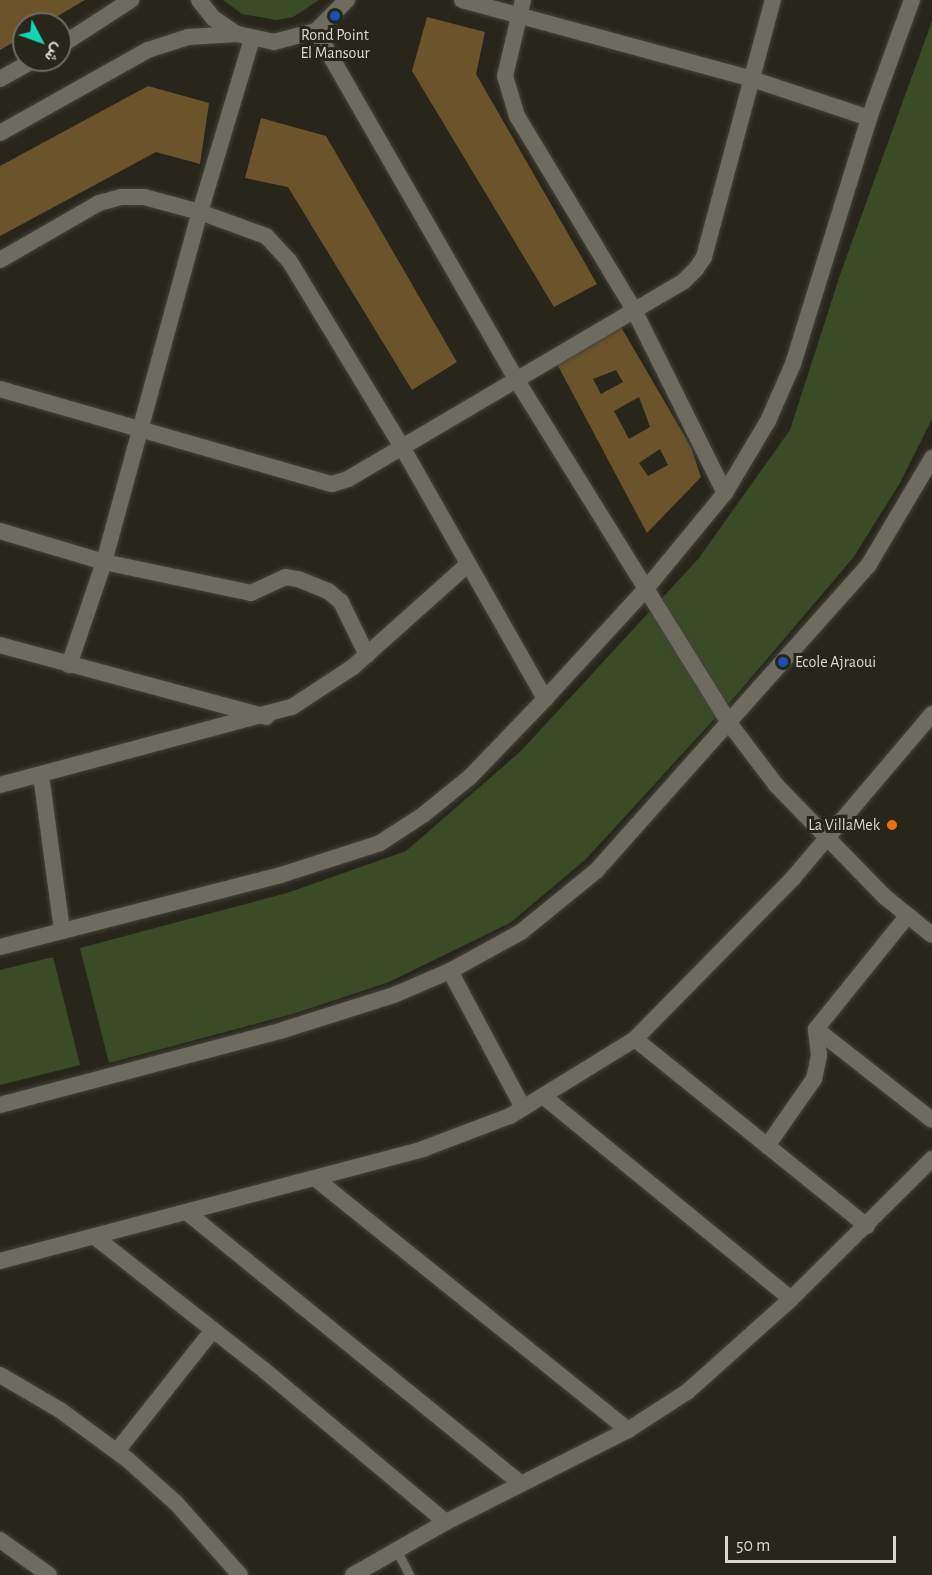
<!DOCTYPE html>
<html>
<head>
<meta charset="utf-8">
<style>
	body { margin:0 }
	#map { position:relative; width:932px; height:1575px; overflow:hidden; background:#28261b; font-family:"Alegreya Sans",Vazirmatn,sans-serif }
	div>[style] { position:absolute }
	.green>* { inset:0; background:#3b4b26 }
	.building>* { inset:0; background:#6b542c }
	.roads { filter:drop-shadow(0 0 2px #44433a) drop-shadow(0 0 2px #44433a) }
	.service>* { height:9px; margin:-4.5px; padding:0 4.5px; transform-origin:4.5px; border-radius:4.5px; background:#6e6c5f }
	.minor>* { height:16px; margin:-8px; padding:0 8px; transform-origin:8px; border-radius:8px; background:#6e6c5f }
	.tertiary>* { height:16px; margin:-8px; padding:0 8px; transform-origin:8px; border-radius:8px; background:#6e6c5f }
	.secondary>* { height:16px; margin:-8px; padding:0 8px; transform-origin:8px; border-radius:8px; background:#6e6c5f }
	.dots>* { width:16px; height:16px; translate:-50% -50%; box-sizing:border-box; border:3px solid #28261b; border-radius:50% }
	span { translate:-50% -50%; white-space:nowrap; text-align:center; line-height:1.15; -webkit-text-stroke:6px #28261b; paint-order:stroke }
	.poi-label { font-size:16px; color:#d7d6cf }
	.left { translate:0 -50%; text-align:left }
	.right { translate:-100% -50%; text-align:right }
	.north { position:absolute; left:12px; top:12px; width:60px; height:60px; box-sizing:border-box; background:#28261b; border:2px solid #6e6c63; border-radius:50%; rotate:131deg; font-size:16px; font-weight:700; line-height:24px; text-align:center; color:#d7d6cf }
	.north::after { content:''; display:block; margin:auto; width:21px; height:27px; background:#14d5b3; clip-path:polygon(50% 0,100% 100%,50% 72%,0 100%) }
	.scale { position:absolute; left:725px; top:1536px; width:171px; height:27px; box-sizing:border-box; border:3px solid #d7d6cf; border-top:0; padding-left:8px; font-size:18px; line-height:21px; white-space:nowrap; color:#d7d6cf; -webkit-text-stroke:4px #28261b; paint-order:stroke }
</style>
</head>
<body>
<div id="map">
	<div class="green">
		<i style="clip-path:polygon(223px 0,319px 0,293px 17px,276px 20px,242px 14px)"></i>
		<i style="clip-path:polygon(932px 21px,932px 419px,900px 483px,853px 558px,738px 693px,586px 859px,510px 923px,389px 982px,296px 1013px,109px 1063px,80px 948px,287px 893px,406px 851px,521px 751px,699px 558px,790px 430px,841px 272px)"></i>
		<i style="clip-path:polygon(53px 957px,80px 1065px,0 1085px,0 970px)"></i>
	</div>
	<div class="building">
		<i style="clip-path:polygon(0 0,85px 0,44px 24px,24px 24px,24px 36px,0 50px)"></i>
		<i style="clip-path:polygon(427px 17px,485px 32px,476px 74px,597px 284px,554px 307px,412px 71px)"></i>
		<i style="clip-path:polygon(148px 86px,209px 103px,200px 164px,156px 152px,0 236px,0 166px)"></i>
		<i style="clip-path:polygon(261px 118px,326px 136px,457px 362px,412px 390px,288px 187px,245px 178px)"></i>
		<i style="clip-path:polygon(evenodd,621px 327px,691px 447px,701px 477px,647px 533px,557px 364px,621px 327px,616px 370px,623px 382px,601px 394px,593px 379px,616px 370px,621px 327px,639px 397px,650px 427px,629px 439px,614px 411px,639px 397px,621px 327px,660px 449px,668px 465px,648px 476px,639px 463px,660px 449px)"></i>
	</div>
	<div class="roads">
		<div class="service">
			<i style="left:397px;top:1551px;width:27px;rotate:63deg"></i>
		</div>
		<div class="minor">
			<i style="left:462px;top:0;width:301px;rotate:15.2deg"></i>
			<i style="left:752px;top:79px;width:123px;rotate:18.4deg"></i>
			<i style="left:523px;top:0;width:78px;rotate:103.3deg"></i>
			<i style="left:505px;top:76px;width:42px;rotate:73.3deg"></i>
			<i style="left:517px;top:116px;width:227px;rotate:58.9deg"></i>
			<i style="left:634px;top:310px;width:204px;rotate:63.6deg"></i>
			<i style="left:316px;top:31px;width:401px;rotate:60.1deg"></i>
			<i style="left:516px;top:379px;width:405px;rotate:58.2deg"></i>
			<i style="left:729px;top:723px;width:78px;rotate:52.8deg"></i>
			<i style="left:776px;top:785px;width:156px;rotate:45.8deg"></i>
			<i style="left:885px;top:897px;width:60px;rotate:39deg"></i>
			<i style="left:0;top:260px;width:114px;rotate:-29.9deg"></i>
			<i style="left:99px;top:203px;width:23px;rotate:-15deg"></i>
			<i style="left:121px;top:197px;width:23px"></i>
			<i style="left:144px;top:197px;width:58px;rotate:15deg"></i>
			<i style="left:200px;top:212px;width:70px;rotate:20deg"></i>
			<i style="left:266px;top:236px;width:35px;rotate:47deg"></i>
			<i style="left:290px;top:262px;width:216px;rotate:58.8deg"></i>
			<i style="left:402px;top:447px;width:290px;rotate:60.4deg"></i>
			<i style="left:0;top:389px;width:345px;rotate:16deg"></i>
			<i style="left:332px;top:484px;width:17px;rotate:-17deg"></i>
			<i style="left:348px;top:479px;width:390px;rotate:-30.5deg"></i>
			<i style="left:684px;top:281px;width:17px;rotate:-45deg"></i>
			<i style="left:696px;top:269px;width:14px;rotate:-56deg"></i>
			<i style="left:704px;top:257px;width:266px;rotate:-75deg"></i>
			<i style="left:0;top:531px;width:109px;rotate:16.6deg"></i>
			<i style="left:104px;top:562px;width:150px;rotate:11.9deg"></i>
			<i style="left:251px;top:593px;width:38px;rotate:-25deg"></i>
			<i style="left:285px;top:577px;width:13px;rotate:9deg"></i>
			<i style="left:298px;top:579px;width:32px;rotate:22deg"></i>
			<i style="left:328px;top:591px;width:17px;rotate:40deg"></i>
			<i style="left:341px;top:602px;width:59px;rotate:63.9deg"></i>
			<i style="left:0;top:645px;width:276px;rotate:15.1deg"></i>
			<i style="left:69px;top:665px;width:109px;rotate:-71.2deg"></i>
			<i style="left:104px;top:562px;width:363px;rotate:-74.7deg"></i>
			<i style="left:200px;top:212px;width:181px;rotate:-73.3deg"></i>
			<i style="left:41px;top:775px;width:157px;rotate:82.3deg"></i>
			<i style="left:0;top:785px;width:302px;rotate:-15deg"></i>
			<i style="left:292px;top:707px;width:73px;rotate:-33.3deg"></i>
			<i style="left:353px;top:667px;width:153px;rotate:-41.8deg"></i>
			<i style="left:0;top:947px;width:290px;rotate:-14.4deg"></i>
			<i style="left:281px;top:875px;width:104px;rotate:-17.9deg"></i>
			<i style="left:380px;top:843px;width:51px;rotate:-33.1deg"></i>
			<i style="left:423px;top:815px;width:60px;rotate:-39deg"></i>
			<i style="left:470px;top:777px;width:108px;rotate:-46.1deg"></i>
			<i style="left:545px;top:699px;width:148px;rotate:-47.5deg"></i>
			<i style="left:645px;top:590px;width:126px;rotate:-50.5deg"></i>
			<i style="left:725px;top:493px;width:84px;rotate:-59.2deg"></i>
			<i style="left:768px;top:421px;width:62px;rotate:-66.3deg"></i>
			<i style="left:793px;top:364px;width:257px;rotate:-72.8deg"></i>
			<i style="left:869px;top:118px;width:126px;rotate:-70deg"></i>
			<i style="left:450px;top:971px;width:155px;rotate:61.9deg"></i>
			<i style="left:816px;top:1029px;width:147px;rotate:38.1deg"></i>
			<i style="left:635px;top:1039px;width:298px;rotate:38.9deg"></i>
			<i style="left:543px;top:1096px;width:320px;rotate:39.3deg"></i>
			<i style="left:0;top:1105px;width:293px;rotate:-14.8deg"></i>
			<i style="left:283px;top:1030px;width:116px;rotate:-17.5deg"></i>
			<i style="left:394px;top:995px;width:61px;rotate:-23.2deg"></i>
			<i style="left:450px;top:971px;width:81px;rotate:-28.8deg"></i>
			<i style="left:521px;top:932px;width:97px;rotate:-39.1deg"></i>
			<i style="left:596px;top:871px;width:409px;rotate:-48.3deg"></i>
			<i style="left:868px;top:566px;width:126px;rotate:-59.3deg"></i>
			<i style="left:767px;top:1146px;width:82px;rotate:-55deg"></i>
			<i style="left:814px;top:1079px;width:25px;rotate:-78deg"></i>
			<i style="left:819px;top:1055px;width:26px;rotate:-97deg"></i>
			<i style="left:816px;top:1029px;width:146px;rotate:-51.1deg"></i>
			<i style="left:316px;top:1179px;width:400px;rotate:38.8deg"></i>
			<i style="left:189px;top:1214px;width:427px;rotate:39.1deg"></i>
			<i style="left:95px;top:1237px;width:215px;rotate:38.2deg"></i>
			<i style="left:264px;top:1370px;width:237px;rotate:39.9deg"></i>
			<i style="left:0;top:1261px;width:438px;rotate:-14.8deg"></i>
			<i style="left:423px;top:1149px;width:93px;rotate:-20.8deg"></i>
			<i style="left:510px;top:1116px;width:147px;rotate:-31.6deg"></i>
			<i style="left:635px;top:1039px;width:226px;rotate:-45.5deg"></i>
			<i style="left:793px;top:878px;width:215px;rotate:-49.7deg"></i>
			<i style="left:0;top:1375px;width:69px;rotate:30.3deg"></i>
			<i style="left:60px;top:1410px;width:84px;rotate:36.3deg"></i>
			<i style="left:128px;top:1460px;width:64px;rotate:41.9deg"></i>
			<i style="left:176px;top:1503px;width:96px;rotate:48.4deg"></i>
			<i style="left:117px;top:1451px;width:154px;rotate:-51.6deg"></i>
			<i style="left:353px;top:1575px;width:107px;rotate:-29.7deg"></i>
			<i style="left:446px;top:1522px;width:204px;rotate:-26.8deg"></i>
			<i style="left:628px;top:1430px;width:70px;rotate:-32.8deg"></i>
			<i style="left:687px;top:1392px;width:140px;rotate:-41.8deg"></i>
			<i style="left:791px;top:1299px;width:199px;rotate:-44.8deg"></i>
		</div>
		<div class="tertiary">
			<i style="left:199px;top:0;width:23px;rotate:52deg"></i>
			<i style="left:213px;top:18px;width:29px;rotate:34deg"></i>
			<i style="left:237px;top:34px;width:38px;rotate:12deg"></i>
			<i style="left:274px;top:42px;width:43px;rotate:-14.7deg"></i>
			<i style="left:316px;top:31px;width:44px;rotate:-45deg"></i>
			<i style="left:60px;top:46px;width:85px;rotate:-32.9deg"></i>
			<i style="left:0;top:79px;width:39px;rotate:-29deg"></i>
			<i style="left:0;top:133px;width:170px;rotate:-29.3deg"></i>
			<i style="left:148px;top:50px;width:42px;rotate:-18deg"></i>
			<i style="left:188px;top:37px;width:49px;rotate:-3.5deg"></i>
		</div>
		<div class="secondary">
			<i style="left:0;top:1540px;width:60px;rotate:35.5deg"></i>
		</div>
	</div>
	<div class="dots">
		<i style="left:335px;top:16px;background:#1a4fb4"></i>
		<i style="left:783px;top:662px;background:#1a4fb4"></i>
		<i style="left:892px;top:825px;background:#e8710a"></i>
	</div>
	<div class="poi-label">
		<span style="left:335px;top:44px">Rond Point<br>El Mansour</span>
		<span class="left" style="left:795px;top:662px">Ecole Ajraoui</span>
		<span class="right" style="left:880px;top:825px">La VillaMek</span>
	</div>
	<div class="north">ش</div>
	<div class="scale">50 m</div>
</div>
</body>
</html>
